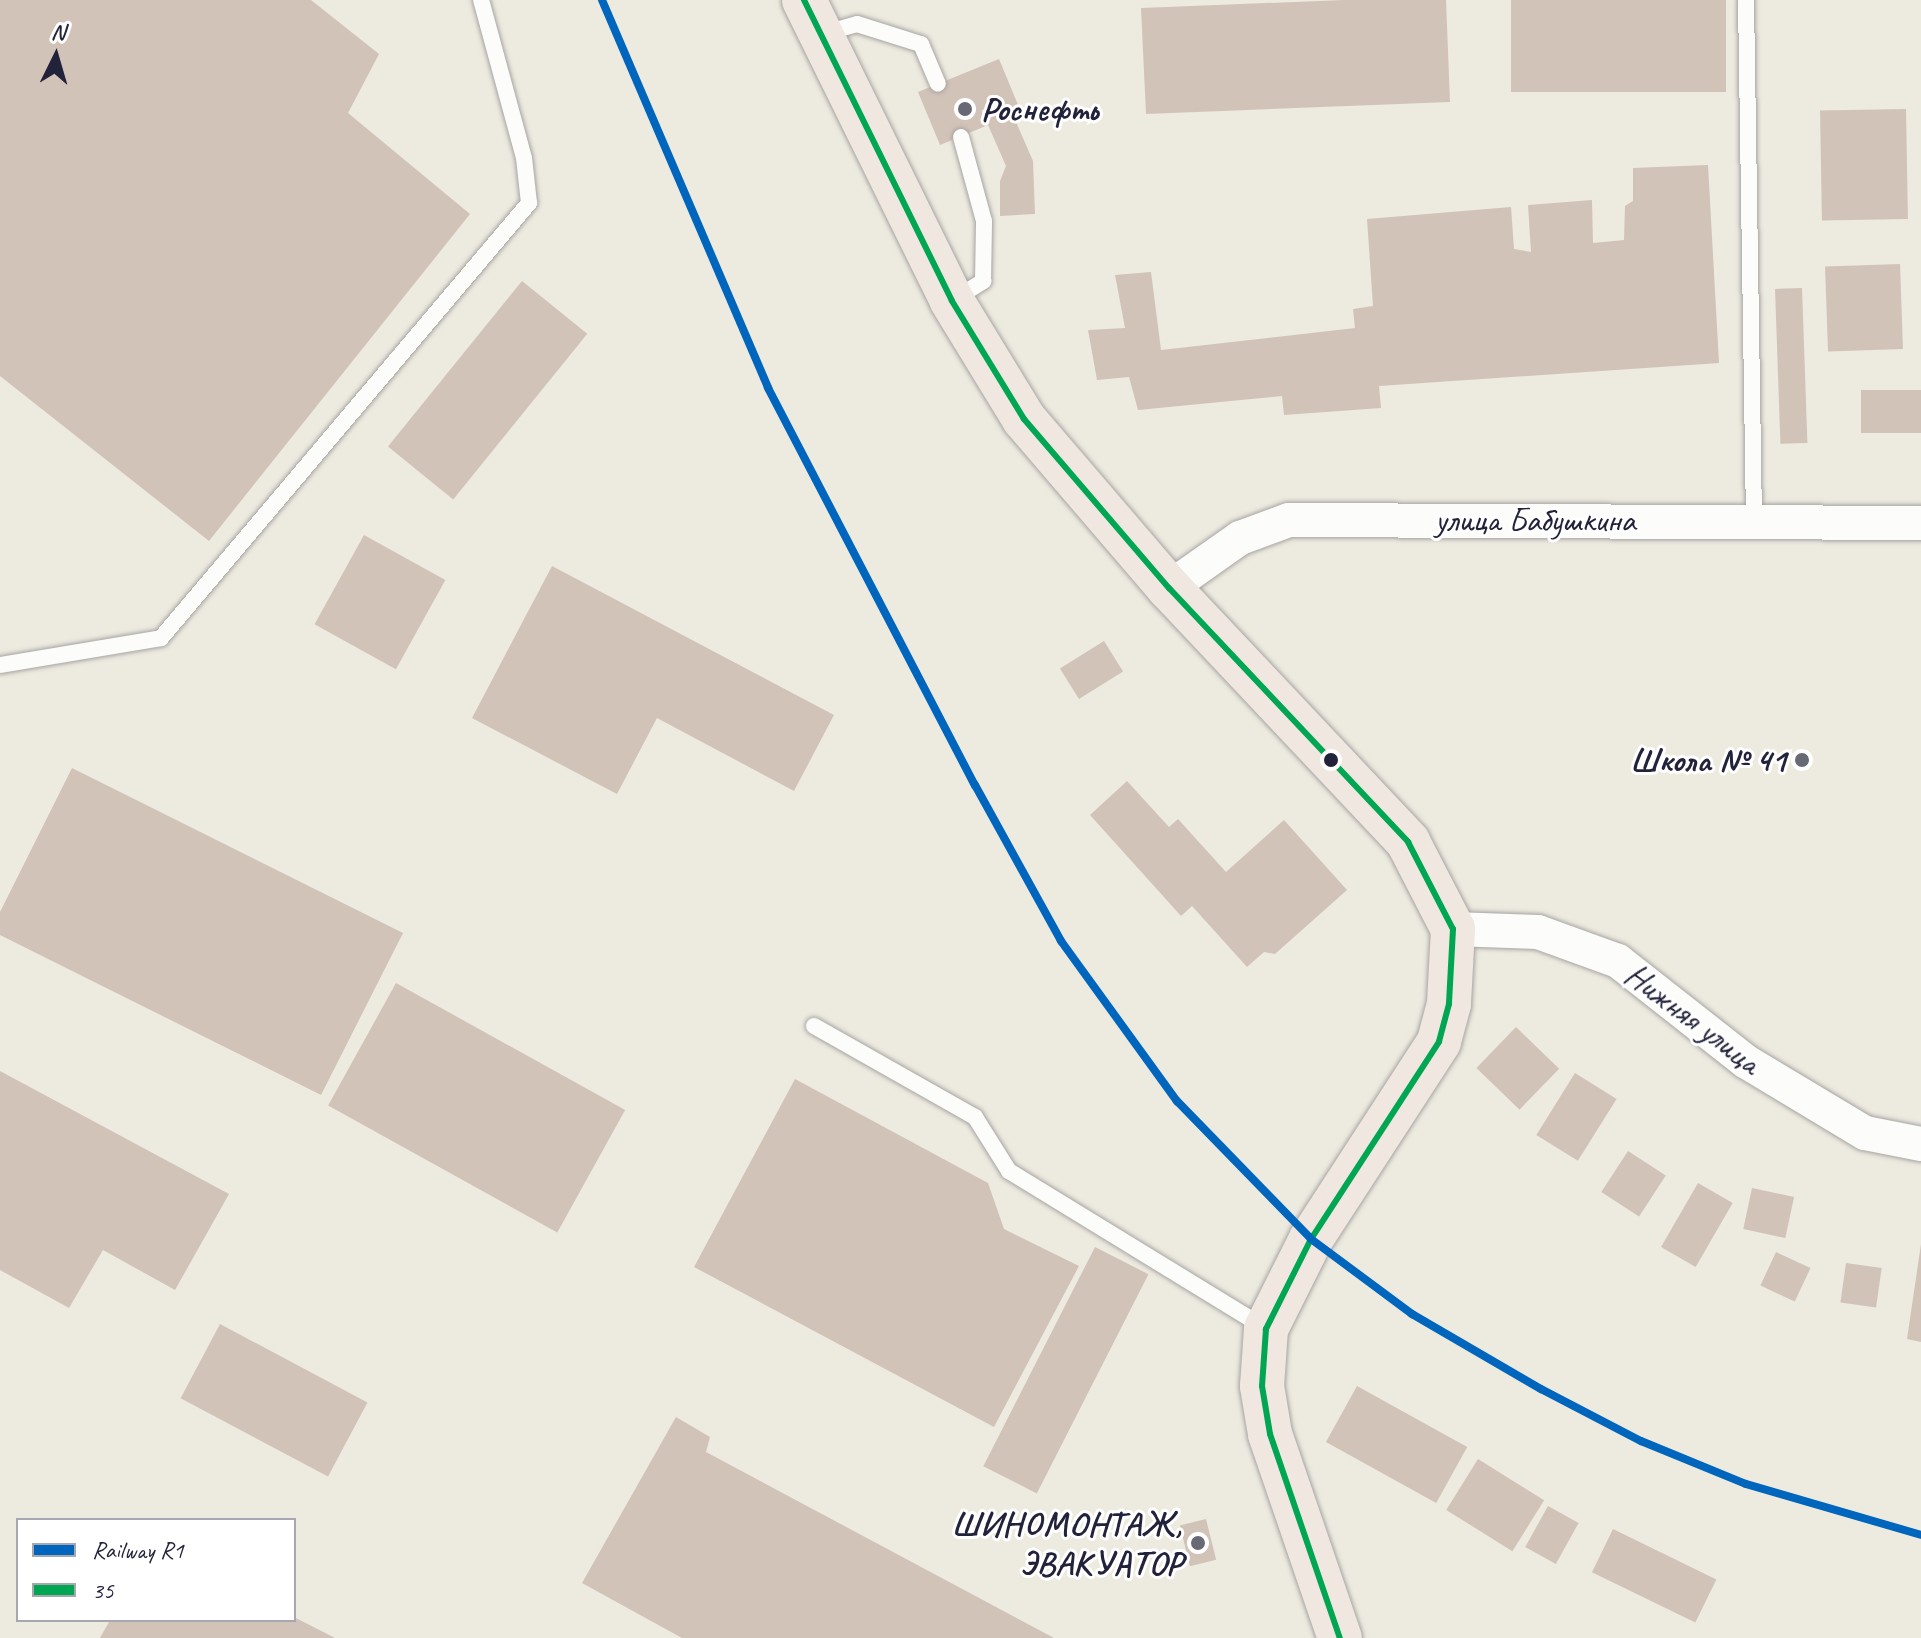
<!DOCTYPE html>
<html>
<head>
<meta charset="utf-8">
<style>
	body { margin:0 }
	#map { position:relative; width:1921px; height:1638px; overflow:hidden; background:#edeae0; font-family:Caveat,sans-serif }
	div>[style] { position:absolute }
	.building>* { inset:0; background:#d2c3b8; transform-origin:0 0 }
	.roads { filter:drop-shadow(0 0 2px #a7a5a2) drop-shadow(0 0 2px #a7a5a2) }
	.service>* { height:16px; margin:-8px; padding:0 8px; transform-origin:8px; border-radius:8px; background:#fcfcfa }
	.minor>* { height:34px; margin:-17px; padding:0 17px; transform-origin:17px; border-radius:17px; background:#fcfcfa }
	.primary>* { height:44px; margin:-22px; padding:0 22px; transform-origin:22px; border-radius:22px; background:#efe7e0 }
	.bus-1>* { height:6px; margin:-3px; padding:0 3px; transform-origin:3px; border-radius:3px; background:#00a651 }
	.rail-1>* { height:8px; margin:-4px; padding:0 4px; transform-origin:4px; border-radius:4px; background:#0065bd }
	.dots>* { width:22px; height:22px; translate:-50% -50%; box-sizing:border-box; border:4px solid #fff; border-radius:50% }
	span { translate:-50% -50%; white-space:nowrap; text-align:center; line-height:1.15; -webkit-text-stroke:6px #fff; paint-order:stroke }
	.poi-label { font-size:34px; color:#22223b; font-weight:700 }
	.left { translate:0 -50%; text-align:left }
	.right { translate:-100% -50%; text-align:right }
	.street-label { font-size:34px; color:#22223b }
	.legend { position:absolute; left:16px; top:1518px; width:280px; height:104px; box-sizing:border-box; background:#fff; border:2px solid #a7a7b1; margin:0; padding:10px 14px; list-style:none; font-size:24px; color:#22223b }
	.legend li { display:flex; align-items:center; gap:16px; height:40px }
	.legend b { width:40px; border:2px solid #a7a7b1 }
	.north { position:absolute; left:16px; top:16px; width:80px; height:80px; -webkit-text-stroke:6px #fff; paint-order:stroke; rotate:5deg; font-size:22px; font-weight:700; line-height:32px; text-align:center; color:#22223b }
	.north::after { content:''; display:block; margin:auto; width:28px; height:36px; background:#22223b; clip-path:polygon(50% 0,100% 100%,50% 72%,0 100%) }
</style>
</head>
<body>
<div id="map">
	<div class="building">
		<i style="clip-path:polygon(0 0,311px 0,379px 54px,348px 113px,470px 214px,209px 541px,0 376px)"></i>
		<i style="clip-path:polygon(1344px 0,1446px 0,1450px 102px,1146px 114px,1141px 8px)"></i>
		<i style="left:1511px;top:0;width:215px;height:92px"></i>
		<i style="clip-path:polygon(999px 59px,1021px 112px,1013px 115px,1033px 161px,1035px 214px,1000px 216px,1000px 181px,1006px 166px,988px 125px,940px 145px,918px 92px)"></i>
		<i style="left:1906px;top:109px;width:110px;height:86px;rotate:89deg"></i>
		<i style="clip-path:polygon(1708px 165px,1719px 363px,1379px 386px,1381px 408px,1284px 415px,1282px 396px,1138px 410px,1129px 377px,1097px 380px,1088px 330px,1125px 328px,1115px 275px,1151px 272px,1161px 350px,1355px 328px,1353px 309px,1373px 306px,1367px 219px,1511px 207px,1514px 249px,1531px 252px,1528px 205px,1592px 200px,1593px 243px,1624px 240px,1625px 206px,1633px 201px,1633px 168px)"></i>
		<i style="left:1900px;top:264px;width:85px;height:75px;rotate:88deg"></i>
		<i style="left:522px;top:281px;width:84px;height:213px;rotate:39deg"></i>
		<i style="left:1802px;top:288px;width:155px;height:27px;rotate:88deg"></i>
		<i style="left:1921px;top:390px;width:43px;height:60px;rotate:90deg"></i>
		<i style="left:364px;top:535px;width:93px;height:102px;rotate:29deg"></i>
		<i style="clip-path:polygon(552px 566px,834px 715px,794px 791px,657px 718px,617px 794px,472px 718px)"></i>
		<i style="left:1104px;top:641px;width:36px;height:52px;rotate:58deg"></i>
		<i style="clip-path:polygon(72px 768px,403px 933px,321px 1095px,0 935px,0 912px)"></i>
		<i style="clip-path:polygon(1127px 781px,1169px 827px,1178px 819px,1226px 872px,1284px 820px,1347px 890px,1275px 954px,1264px 952px,1247px 967px,1192px 906px,1181px 916px,1090px 815px)"></i>
		<i style="left:396px;top:983px;width:262px;height:140px;rotate:29deg"></i>
		<i style="left:1516px;top:1027px;width:60px;height:57px;rotate:44deg"></i>
		<i style="clip-path:polygon(0 1071px,229px 1194px,175px 1290px,103px 1250px,69px 1308px,0 1270px)"></i>
		<i style="left:1575px;top:1073px;width:49px;height:73px;rotate:32deg"></i>
		<i style="clip-path:polygon(795px 1079px,988px 1183px,1004px 1229px,1079px 1266px,994px 1427px,694px 1267px)"></i>
		<i style="left:1628px;top:1151px;width:45px;height:49px;rotate:33deg"></i>
		<i style="left:1698px;top:1183px;width:40px;height:74px;rotate:30deg"></i>
		<i style="left:1752px;top:1188px;width:43px;height:42px;rotate:12deg"></i>
		<i style="clip-path:polygon(1921px 1244px,1921px 1342px,1907px 1339px)"></i>
		<i style="left:1095px;top:1247px;width:60px;height:246px;rotate:27deg"></i>
		<i style="left:1776px;top:1252px;width:38px;height:37px;rotate:25deg"></i>
		<i style="left:1846px;top:1263px;width:36px;height:40px;rotate:8deg"></i>
		<i style="left:220px;top:1324px;width:167px;height:84px;rotate:28deg"></i>
		<i style="left:1357px;top:1386px;width:126px;height:64px;rotate:29deg"></i>
		<i style="clip-path:polygon(676px 1417px,710px 1437px,706px 1452px,1054px 1638px,682px 1638px,582px 1583px)"></i>
		<i style="left:1478px;top:1459px;width:78px;height:60px;rotate:32deg"></i>
		<i style="left:1548px;top:1506px;width:35px;height:47px;rotate:29deg"></i>
		<i style="left:1206px;top:1519px;width:42px;height:27px;rotate:76deg"></i>
		<i style="left:1613px;top:1529px;width:115px;height:48px;rotate:26deg"></i>
		<i style="clip-path:polygon(294px 1617px,335px 1638px,100px 1638px,110px 1620px)"></i>
	</div>
	<div class="roads">
		<div class="service">
			<i style="left:1746px;top:0;width:519px;rotate:89.12deg"></i>
			<i style="left:822px;top:34px;width:36px;rotate:-16deg"></i>
			<i style="left:857px;top:24px;width:67px;rotate:17.4deg"></i>
			<i style="left:921px;top:44px;width:43px;rotate:67deg"></i>
			<i style="left:953px;top:300px;width:36px;rotate:-32deg"></i>
			<i style="left:983px;top:281px;width:60px;rotate:-89deg"></i>
			<i style="left:984px;top:221px;width:87px;rotate:-105.3deg"></i>
			<i style="left:0;top:665px;width:163px;rotate:-9.5deg"></i>
			<i style="left:161px;top:638px;width:570px;rotate:-49.77deg"></i>
			<i style="left:529px;top:203px;width:45px;rotate:-96.3deg"></i>
			<i style="left:524px;top:158px;width:164px;rotate:-105.2deg"></i>
			<i style="left:814px;top:1026px;width:185px;rotate:29.5deg"></i>
			<i style="left:975px;top:1117px;width:64px;rotate:57.8deg"></i>
			<i style="left:1009px;top:1171px;width:300px;rotate:31.5deg"></i>
		</div>
		<div class="minor">
			<i style="left:1169px;top:588px;width:87px;rotate:-35.2deg"></i>
			<i style="left:1240px;top:538px;width:52px;rotate:-20.2deg"></i>
			<i style="left:1289px;top:520px;width:632px;rotate:0.27deg"></i>
			<i style="left:1453px;top:929px;width:85px;rotate:2deg"></i>
			<i style="left:1538px;top:932px;width:85px;rotate:19.9deg"></i>
			<i style="left:1618px;top:961px;width:162px;rotate:38.2deg"></i>
			<i style="left:1745px;top:1061px;width:140px;rotate:31deg"></i>
			<i style="left:1865px;top:1133px;width:57px;rotate:11.1deg"></i>
		</div>
		<div class="primary">
			<i style="left:804px;top:0;width:335px;rotate:63.8deg"></i>
			<i style="left:952px;top:301px;width:138px;rotate:58.6deg"></i>
			<i style="left:1024px;top:419px;width:223px;rotate:49.4deg"></i>
			<i style="left:1169px;top:588px;width:349px;rotate:46.7deg"></i>
			<i style="left:1408px;top:842px;width:98px;rotate:62.7deg"></i>
			<i style="left:1453px;top:929px;width:75px;rotate:93.1deg"></i>
			<i style="left:1449px;top:1004px;width:39px;rotate:105deg"></i>
			<i style="left:1439px;top:1042px;width:235px;rotate:123deg"></i>
			<i style="left:1311px;top:1239px;width:101px;rotate:116.6deg"></i>
			<i style="left:1266px;top:1329px;width:57px;rotate:94deg"></i>
			<i style="left:1262px;top:1386px;width:49px;rotate:80.5deg"></i>
			<i style="left:1270px;top:1434px;width:216px;rotate:71.1deg"></i>
		</div>
	</div>
	<div class="bus-1">
		<i style="left:804px;top:0;width:335px;rotate:63.8deg"></i>
		<i style="left:952px;top:301px;width:138px;rotate:58.6deg"></i>
		<i style="left:1024px;top:419px;width:223px;rotate:49.4deg"></i>
		<i style="left:1169px;top:588px;width:349px;rotate:46.7deg"></i>
		<i style="left:1408px;top:842px;width:98px;rotate:62.7deg"></i>
		<i style="left:1453px;top:929px;width:75px;rotate:93.1deg"></i>
		<i style="left:1449px;top:1004px;width:39px;rotate:105deg"></i>
		<i style="left:1439px;top:1042px;width:235px;rotate:123deg"></i>
		<i style="left:1311px;top:1239px;width:101px;rotate:116.6deg"></i>
		<i style="left:1266px;top:1329px;width:57px;rotate:94deg"></i>
		<i style="left:1262px;top:1386px;width:49px;rotate:80.5deg"></i>
		<i style="left:1270px;top:1434px;width:216px;rotate:71.1deg"></i>
	</div>
	<div class="rail-1">
		<i style="left:602px;top:0;width:422px;rotate:66.8deg"></i>
		<i style="left:768px;top:388px;width:448px;rotate:62.5deg"></i>
		<i style="left:975px;top:785px;width:178px;rotate:61.1deg"></i>
		<i style="left:1061px;top:941px;width:198px;rotate:54.1deg"></i>
		<i style="left:1177px;top:1101px;width:192px;rotate:45.8deg"></i>
		<i style="left:1311px;top:1239px;width:126px;rotate:36.6deg"></i>
		<i style="left:1412px;top:1314px;width:149px;rotate:30.2deg"></i>
		<i style="left:1541px;top:1389px;width:113px;rotate:27.5deg"></i>
		<i style="left:1641px;top:1441px;width:113px;rotate:22.3deg"></i>
		<i style="left:1746px;top:1484px;width:182px;rotate:16.2deg"></i>
	</div>
	<div class="dots">
		<i style="left:965px;top:109px;background:#696875"></i>
		<i style="left:1331px;top:760px;background:#22223b"></i>
		<i style="left:1802px;top:760px;background:#696875"></i>
		<i style="left:1198px;top:1543px;background:#696875"></i>
	</div>
	<div class="poi-label">
		<span class="left" style="left:981px;top:109px">Роснефть</span>
		<span class="right" style="left:1786px;top:760px">Школа № 41</span>
		<span class="right" style="left:1182px;top:1543px">ШИНОМОНТАЖ,<br>ЭВАКУАТОР</span>
	</div>
	<div class="street-label">
		<span style="left:1535px;top:520px">улица Бабушкина</span>
		<span style="left:1693px;top:1018px;rotate:37deg">Нижняя улица</span>
	</div>
	<ul class="legend">
	<li><b style="height:10px;background:#0065bd"></b>Railway R1</li>
	<li><b style="height:10px;background:#00a651"></b>35</li>
	</ul>
	<div class="north">N</div>
</div>
</body>
</html>
